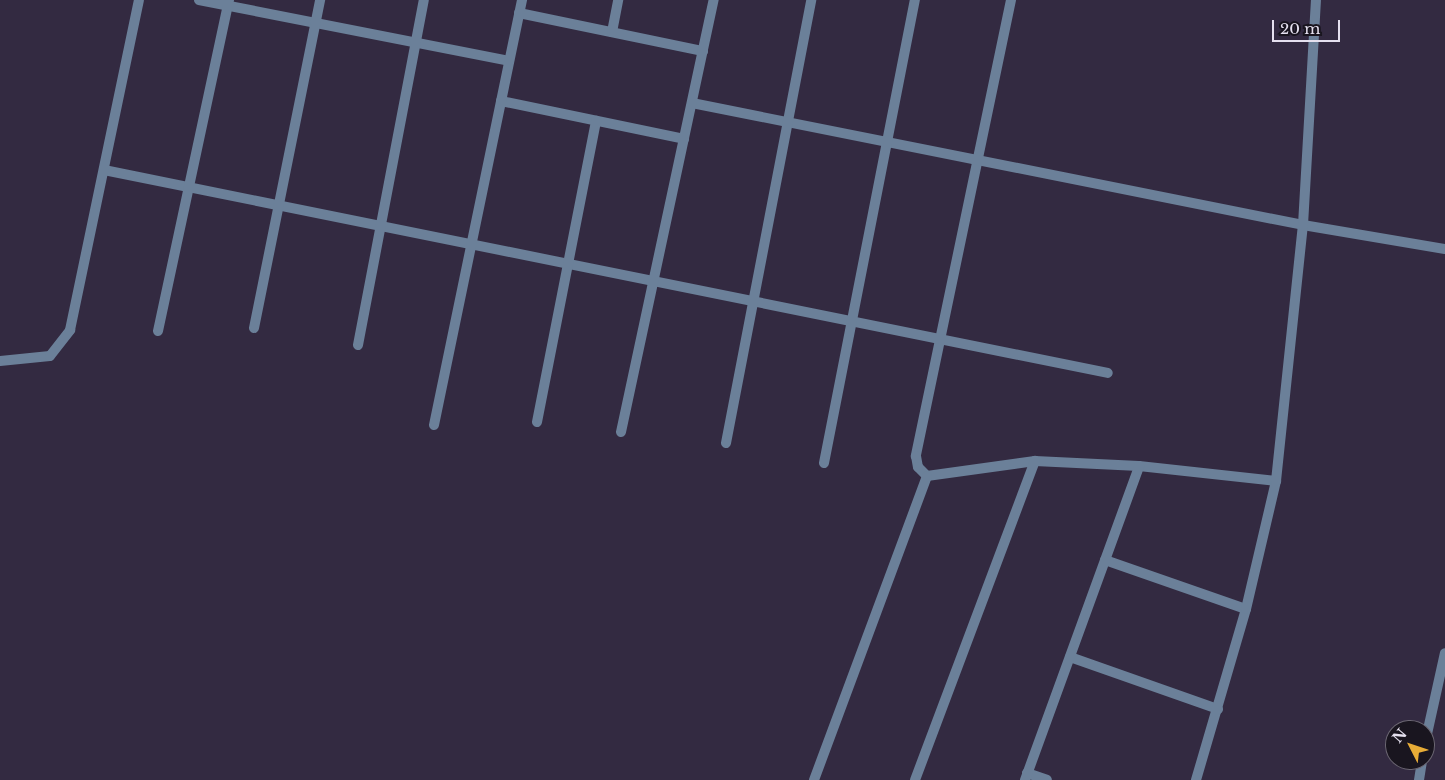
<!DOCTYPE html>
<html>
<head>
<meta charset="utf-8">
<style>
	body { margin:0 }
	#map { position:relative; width:1445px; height:780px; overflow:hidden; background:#332a41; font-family:"Libre Baskerville",serif }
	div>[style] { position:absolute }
	.minor>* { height:10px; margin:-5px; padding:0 5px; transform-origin:5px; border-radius:5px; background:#6b8099 }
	span { translate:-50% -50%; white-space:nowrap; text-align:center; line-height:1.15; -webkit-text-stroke:5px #19151f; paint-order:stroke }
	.north { position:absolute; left:1385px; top:720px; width:50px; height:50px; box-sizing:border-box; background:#19151f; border:1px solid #6b6672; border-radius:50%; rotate:311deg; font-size:14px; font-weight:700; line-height:20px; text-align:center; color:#e5e0ef }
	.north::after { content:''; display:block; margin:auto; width:18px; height:22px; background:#e7ac37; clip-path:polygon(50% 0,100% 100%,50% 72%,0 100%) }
	.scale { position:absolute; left:1272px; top:20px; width:68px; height:22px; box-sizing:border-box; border:2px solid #e5e0ef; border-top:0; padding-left:6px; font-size:15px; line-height:18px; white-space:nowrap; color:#e5e0ef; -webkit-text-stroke:4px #19151f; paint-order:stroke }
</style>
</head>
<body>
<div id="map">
	<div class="minor">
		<i style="left:199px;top:0;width:316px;rotate:11.1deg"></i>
		<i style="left:1011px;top:0;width:466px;rotate:101.8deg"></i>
		<i style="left:916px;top:456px;width:11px;rotate:80deg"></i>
		<i style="left:918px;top:467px;width:13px;rotate:45deg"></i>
		<i style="left:927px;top:476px;width:109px;rotate:-7.9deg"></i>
		<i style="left:1035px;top:461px;width:104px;rotate:2.8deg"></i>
		<i style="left:1139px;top:466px;width:138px;rotate:6.2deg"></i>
		<i style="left:519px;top:13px;width:188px;rotate:11.7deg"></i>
		<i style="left:612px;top:32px;width:33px;rotate:-79deg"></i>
		<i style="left:501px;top:101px;width:187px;rotate:11.7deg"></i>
		<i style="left:692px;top:103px;width:623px;rotate:11.29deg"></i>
		<i style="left:1303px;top:225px;width:144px;rotate:9.6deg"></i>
		<i style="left:104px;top:170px;width:1024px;rotate:11.43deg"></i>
		<i style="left:254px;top:328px;width:335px;rotate:-78.6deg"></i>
		<i style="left:158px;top:331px;width:339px;rotate:-77.9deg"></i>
		<i style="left:358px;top:345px;width:351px;rotate:-79.2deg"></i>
		<i style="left:0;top:361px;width:50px;rotate:-5.7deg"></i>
		<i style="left:50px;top:356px;width:33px;rotate:-52deg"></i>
		<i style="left:70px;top:330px;width:337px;rotate:-78.2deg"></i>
		<i style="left:537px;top:422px;width:307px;rotate:-78.9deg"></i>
		<i style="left:434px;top:425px;width:434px;rotate:-78.3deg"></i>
		<i style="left:621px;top:432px;width:442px;rotate:-77.9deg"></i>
		<i style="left:726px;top:443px;width:451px;rotate:-79.1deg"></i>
		<i style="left:824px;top:463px;width:472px;rotate:-78.9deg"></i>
		<i style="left:1105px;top:560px;width:149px;rotate:19.2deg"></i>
		<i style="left:1070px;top:657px;width:157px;rotate:19.4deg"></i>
		<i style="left:1425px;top:743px;width:92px;rotate:-77.5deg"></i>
		<i style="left:1027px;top:773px;width:21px;rotate:19deg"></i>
		<i style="left:814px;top:780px;width:324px;rotate:-69.6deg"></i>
		<i style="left:915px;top:780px;width:341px;rotate:-69.4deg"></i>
		<i style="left:1025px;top:780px;width:334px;rotate:-70deg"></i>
		<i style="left:1196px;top:780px;width:178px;rotate:-73.7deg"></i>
		<i style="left:1246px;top:609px;width:131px;rotate:-76.8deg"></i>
		<i style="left:1276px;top:481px;width:257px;rotate:-84deg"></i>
		<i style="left:1303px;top:225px;width:225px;rotate:-86.7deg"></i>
		<i style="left:1419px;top:780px;width:20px;rotate:-81deg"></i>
	</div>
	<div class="north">N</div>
	<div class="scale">20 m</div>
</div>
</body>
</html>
